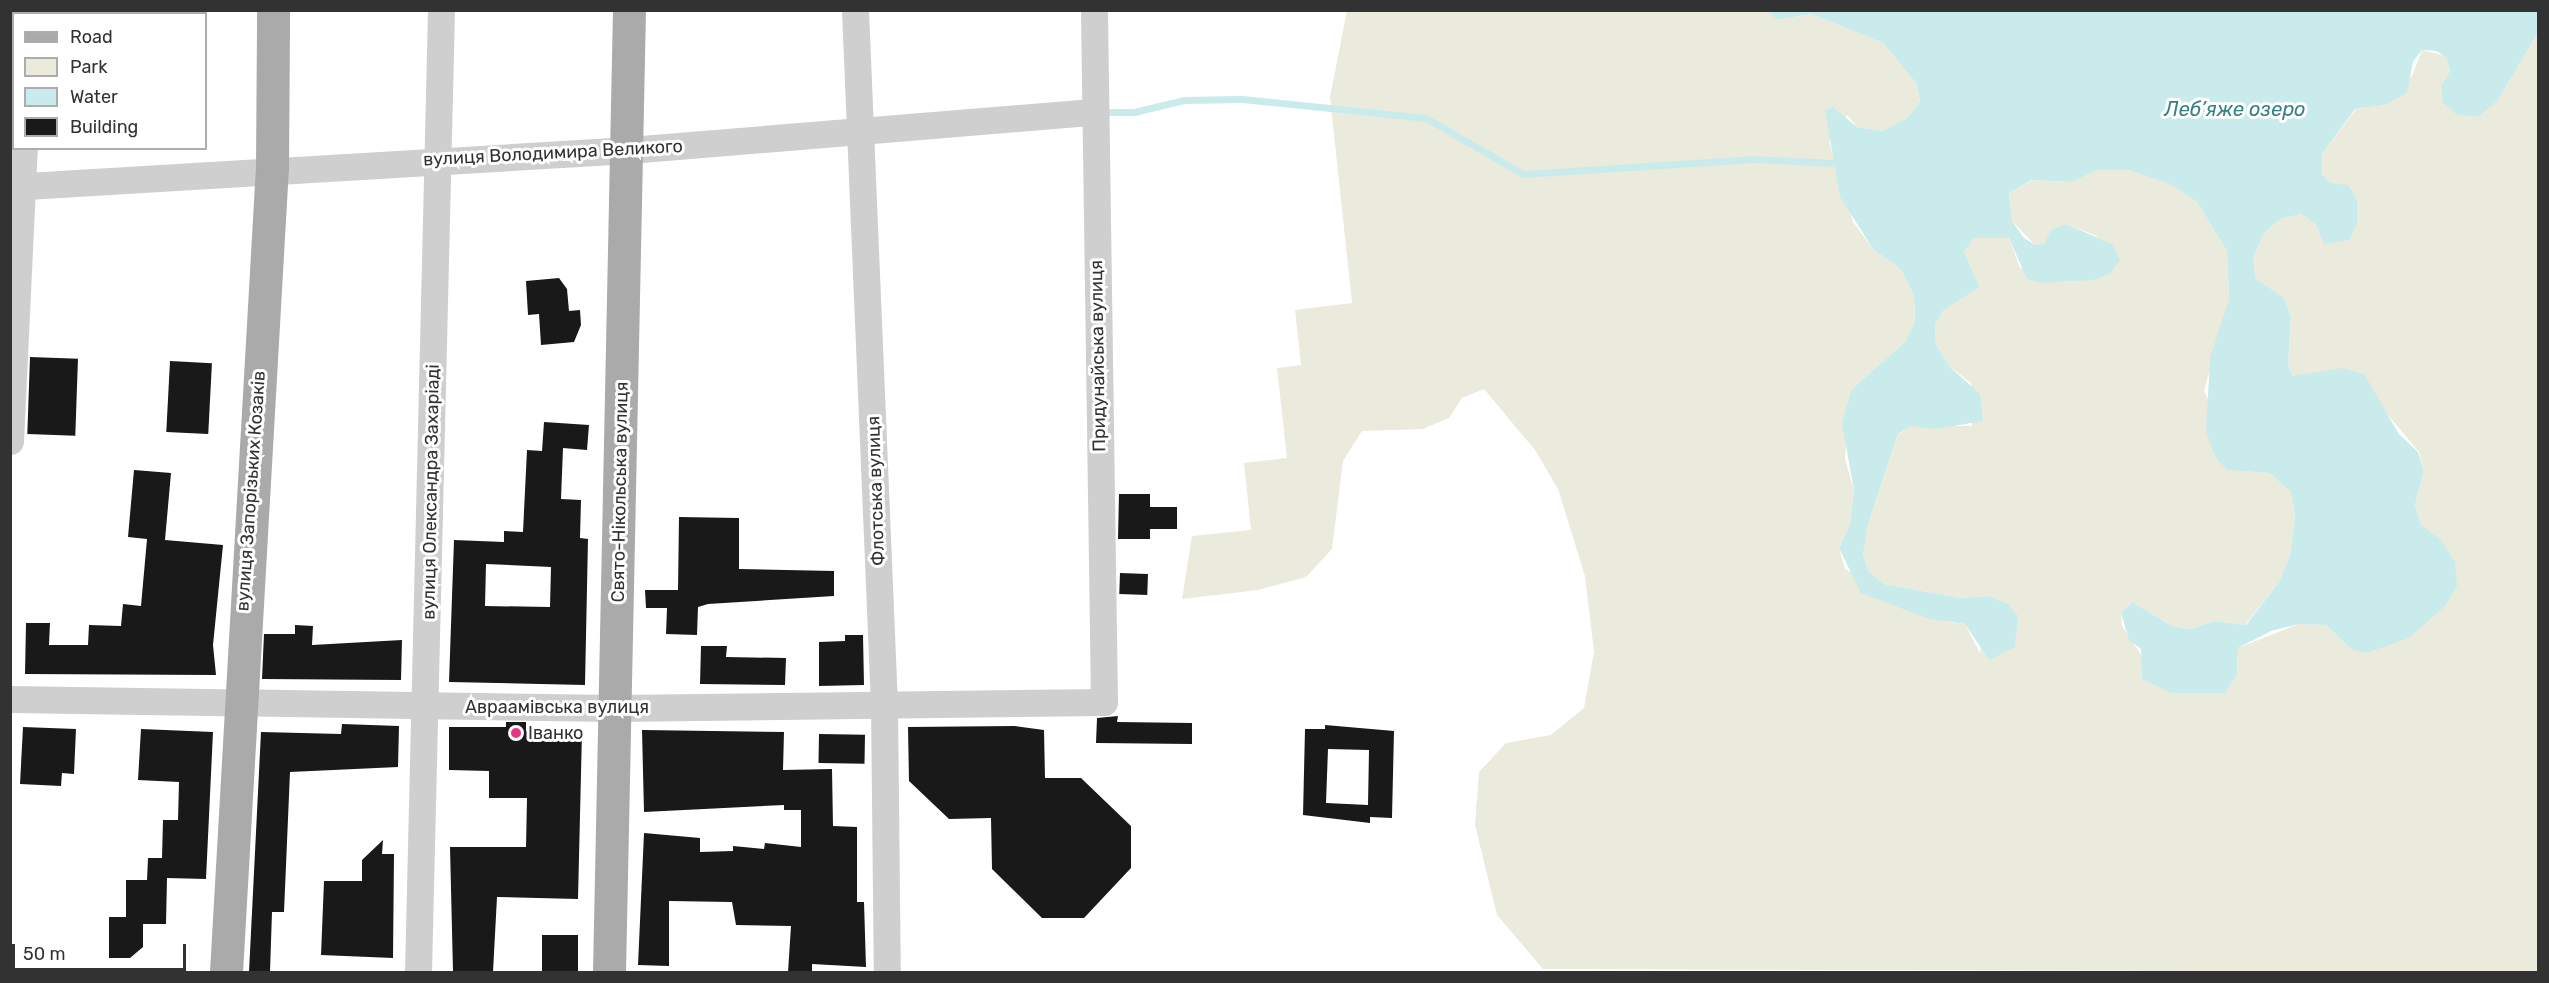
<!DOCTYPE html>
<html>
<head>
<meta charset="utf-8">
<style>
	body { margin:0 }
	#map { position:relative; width:2549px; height:983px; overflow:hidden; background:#fff; font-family:Rubik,sans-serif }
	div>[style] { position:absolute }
	.green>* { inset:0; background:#eaebdd }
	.water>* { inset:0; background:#caebeb }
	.stream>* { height:7px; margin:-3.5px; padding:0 3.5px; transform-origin:3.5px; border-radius:3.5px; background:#caebeb }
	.building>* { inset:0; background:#191919; transform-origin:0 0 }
	.minor>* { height:27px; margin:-13.5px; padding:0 13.5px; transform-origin:13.5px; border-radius:13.5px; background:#cfcfcf }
	.major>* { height:33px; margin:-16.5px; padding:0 16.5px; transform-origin:16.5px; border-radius:16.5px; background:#aaa }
	.dots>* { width:16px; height:16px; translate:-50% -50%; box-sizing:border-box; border:3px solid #fff; border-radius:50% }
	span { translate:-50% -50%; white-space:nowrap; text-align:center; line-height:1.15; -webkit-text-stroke:6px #fff; paint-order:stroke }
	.street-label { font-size:18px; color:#323232 }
	.poi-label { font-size:18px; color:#323232 }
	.left { translate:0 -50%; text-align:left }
	.water-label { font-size:20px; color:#378081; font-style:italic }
	.frame { position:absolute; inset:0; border:12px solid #323232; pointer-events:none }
	.legend { position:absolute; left:12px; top:12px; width:195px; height:138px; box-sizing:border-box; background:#fff; border:2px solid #adadad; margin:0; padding:8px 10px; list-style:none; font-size:18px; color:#323232 }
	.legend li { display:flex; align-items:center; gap:12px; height:30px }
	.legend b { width:30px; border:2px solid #adadad }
	.scale { position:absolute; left:12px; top:944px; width:174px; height:27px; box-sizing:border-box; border:3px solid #323232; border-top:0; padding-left:8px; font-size:18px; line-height:21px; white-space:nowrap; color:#323232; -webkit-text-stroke:4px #fff; paint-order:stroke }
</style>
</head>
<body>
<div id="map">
	<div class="green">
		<i style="clip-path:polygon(1768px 10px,1777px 20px,1811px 14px,1883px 43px,1916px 83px,1920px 102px,1907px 118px,1882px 131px,1857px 127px,1847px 115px,1829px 142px,1853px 222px,1873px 249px,1901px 270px,1914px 296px,1915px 321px,1906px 341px,1851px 390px,1845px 459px,1854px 490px,1850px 524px,1839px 548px,1845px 569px,1947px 622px,1965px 624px,1980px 653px,1987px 596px,1960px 598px,1884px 584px,1869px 572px,1863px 555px,1868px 525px,1898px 435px,1910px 426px,1972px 426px,1971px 383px,1949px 366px,1936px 344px,1935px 325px,1943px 311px,1980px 287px,1964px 252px,1974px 238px,2009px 238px,2020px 268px,2060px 282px,2078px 281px,2097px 236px,2066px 224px,2051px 229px,2046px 243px,2035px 245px,2012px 221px,2009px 193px,2033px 180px,2072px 182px,2098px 170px,2128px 170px,2171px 184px,2197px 202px,2227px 251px,2229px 299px,2204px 391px,2243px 471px,2269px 473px,2291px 492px,2295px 517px,2290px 555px,2279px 582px,2245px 625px,2216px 621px,2190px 629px,2172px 626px,2132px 602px,2121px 613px,2122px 626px,2143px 658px,2237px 674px,2238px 648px,2299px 624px,2326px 625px,2352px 650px,2442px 541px,2421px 526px,2415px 505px,2424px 470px,2419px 452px,2388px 415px,2311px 376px,2293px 376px,2288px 366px,2291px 317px,2284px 298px,2254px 278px,2253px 257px,2265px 232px,2281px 219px,2301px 214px,2317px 224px,2331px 183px,2322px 174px,2322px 154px,2356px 109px,2385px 105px,2412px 76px,2422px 50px,2446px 56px,2450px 71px,2441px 86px,2498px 100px,2538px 33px,2538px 972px,1543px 969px,1497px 915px,1475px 825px,1479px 772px,1506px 743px,1551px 735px,1584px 708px,1594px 652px,1585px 576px,1558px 489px,1535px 450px,1484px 389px,1462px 398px,1449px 418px,1423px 429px,1362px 431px,1343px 461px,1332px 549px,1306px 577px,1258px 590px,1182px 599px,1192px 536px,1251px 530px,1244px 463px,1287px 458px,1277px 368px,1301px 365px,1295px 310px,1352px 303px,1330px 97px,1347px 11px)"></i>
	</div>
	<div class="water">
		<i style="clip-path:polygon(1768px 11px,2538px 11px,2538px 33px,2498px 100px,2478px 117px,2456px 114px,2443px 103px,2441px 86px,2450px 71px,2446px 57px,2436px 51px,2422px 50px,2413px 62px,2407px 93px,2385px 105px,2355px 109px,2322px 154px,2322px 174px,2331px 183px,2348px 185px,2357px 200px,2357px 224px,2349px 240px,2324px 244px,2316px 224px,2301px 214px,2281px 219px,2265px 232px,2253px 257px,2255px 278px,2284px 298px,2291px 317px,2288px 366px,2293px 376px,2342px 368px,2364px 374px,2399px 434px,2418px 452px,2424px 470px,2415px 505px,2421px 525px,2442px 541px,2455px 562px,2457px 586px,2445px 606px,2409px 638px,2366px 653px,2352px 650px,2326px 625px,2299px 624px,2271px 631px,2238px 648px,2237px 674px,2225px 693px,2171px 693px,2142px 679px,2141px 649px,2129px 640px,2121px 613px,2132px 602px,2172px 626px,2190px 629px,2216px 621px,2246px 625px,2279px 582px,2290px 555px,2295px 517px,2291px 492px,2269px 473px,2227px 470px,2215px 457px,2206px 431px,2210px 358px,2229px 299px,2227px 251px,2197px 202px,2170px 184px,2128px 170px,2098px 170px,2072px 182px,2032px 180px,2009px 193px,2012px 221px,2024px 238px,2035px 245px,2045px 243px,2051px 229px,2066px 224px,2112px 244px,2120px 260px,2111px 273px,2094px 280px,2044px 283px,2027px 279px,2009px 238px,1974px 238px,1964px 252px,1980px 287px,1943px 311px,1935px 325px,1936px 344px,1949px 366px,1980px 394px,1983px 421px,1936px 429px,1911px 426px,1898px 434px,1868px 525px,1863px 555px,1869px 572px,1884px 584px,1960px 598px,1987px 596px,2008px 604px,2018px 616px,2015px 647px,1989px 660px,1965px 624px,1929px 619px,1861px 593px,1839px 548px,1850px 524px,1854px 490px,1842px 424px,1851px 390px,1906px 341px,1915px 321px,1914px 296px,1901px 270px,1873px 249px,1840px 197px,1825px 110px,1833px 107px,1857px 127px,1882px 131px,1907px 118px,1920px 102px,1916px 83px,1883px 43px,1811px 14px,1777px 20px)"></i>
	</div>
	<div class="stream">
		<i style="left:1100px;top:112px;width:34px"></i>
		<i style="left:1134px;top:112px;width:51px;rotate:-13.5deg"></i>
		<i style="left:1184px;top:100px;width:58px;rotate:-1deg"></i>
		<i style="left:1242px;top:99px;width:185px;rotate:5.9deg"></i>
		<i style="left:1426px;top:118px;width:112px;rotate:30deg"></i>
		<i style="left:1523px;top:174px;width:229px;rotate:-3.7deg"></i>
		<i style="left:1752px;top:159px;width:83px;rotate:2.8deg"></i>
	</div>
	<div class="building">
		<i style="clip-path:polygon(559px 278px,567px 289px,569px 311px,580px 310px,581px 325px,574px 342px,541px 345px,539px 314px,528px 315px,526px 281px)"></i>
		<i style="left:30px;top:357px;width:48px;height:77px;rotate:2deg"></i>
		<i style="left:170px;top:361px;width:42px;height:71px;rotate:3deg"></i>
		<i style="clip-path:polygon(evenodd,544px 422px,589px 425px,587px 450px,563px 448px,561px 499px,581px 500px,580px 538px,588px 539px,585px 685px,449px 682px,454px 540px,504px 542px,504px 531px,523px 532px,527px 450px,542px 451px,544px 422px,486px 564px,551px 567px,550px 607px,485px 606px,486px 564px)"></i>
		<i style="clip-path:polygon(134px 470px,171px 473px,165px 540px,223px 545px,213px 645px,216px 675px,25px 674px,26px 623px,50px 623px,49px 645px,88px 645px,89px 625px,121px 626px,123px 604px,141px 606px,147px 539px,128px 537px)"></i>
		<i style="clip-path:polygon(1119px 494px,1150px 494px,1150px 507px,1177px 507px,1177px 529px,1150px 529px,1150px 539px,1118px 539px)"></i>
		<i style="clip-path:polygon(679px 517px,739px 518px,739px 569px,834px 571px,834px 596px,708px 604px,698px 607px,697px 635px,666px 634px,667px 608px,646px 608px,645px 590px,678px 590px)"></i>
		<i style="left:1120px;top:573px;width:28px;height:21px;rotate:2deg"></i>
		<i style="clip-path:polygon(295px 625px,313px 626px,312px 645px,402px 640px,401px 680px,262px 679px,264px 634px,295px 634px)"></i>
		<i style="clip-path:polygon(845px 635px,863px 635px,864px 685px,819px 686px,819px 642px,845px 641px)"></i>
		<i style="clip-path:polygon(701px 646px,727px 646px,726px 657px,786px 658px,785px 685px,700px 684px)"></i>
		<i style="clip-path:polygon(1118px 716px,1117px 722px,1192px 723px,1192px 744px,1096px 743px,1097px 718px)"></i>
		<i style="clip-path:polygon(506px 722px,526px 722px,526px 731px,582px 732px,578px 899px,497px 897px,493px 972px,453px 972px,450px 847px,526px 847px,527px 798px,489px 798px,489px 771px,449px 770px,449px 727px,506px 727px)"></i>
		<i style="clip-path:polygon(342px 724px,399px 726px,398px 767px,290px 772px,284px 912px,272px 912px,270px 972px,249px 972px,261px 732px,341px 734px)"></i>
		<i style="clip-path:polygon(evenodd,1325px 725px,1394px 731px,1392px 818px,1370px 817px,1370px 823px,1303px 815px,1305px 729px,1325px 729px,1325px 725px,1328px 749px,1369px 750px,1368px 805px,1326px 803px,1328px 749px)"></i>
		<i style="clip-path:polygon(1015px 726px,1044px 730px,1045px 778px,1081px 778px,1131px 826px,1131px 868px,1084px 918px,1042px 918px,992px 869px,991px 818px,949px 819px,909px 781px,908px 727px)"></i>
		<i style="clip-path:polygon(23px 727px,76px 729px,74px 774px,62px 773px,61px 786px,20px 784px)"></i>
		<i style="clip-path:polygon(141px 729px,213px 732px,206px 879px,167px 878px,166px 924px,143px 924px,143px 947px,130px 958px,109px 958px,109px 917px,126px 917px,126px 880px,147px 880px,148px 858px,162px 858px,163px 820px,178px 820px,179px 782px,138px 780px)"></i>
		<i style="clip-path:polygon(642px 730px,784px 732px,783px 770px,832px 769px,833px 826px,857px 827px,857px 902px,864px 902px,866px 967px,812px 964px,812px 972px,788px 972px,791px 926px,736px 925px,732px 902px,669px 901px,669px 966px,638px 965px,644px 833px,700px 838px,700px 852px,733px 851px,733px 846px,764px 849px,765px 843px,801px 847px,801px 810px,784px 810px,784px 805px,644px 812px)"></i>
		<i style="left:819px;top:734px;width:46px;height:29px;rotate:1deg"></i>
		<i style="clip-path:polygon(383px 840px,382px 854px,394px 854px,393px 958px,321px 955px,324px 881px,362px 881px,362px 860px)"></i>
		<i style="left:542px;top:935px;width:36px;height:37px"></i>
	</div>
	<div class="minor">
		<i style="left:855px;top:10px;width:695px;rotate:87.61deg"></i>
		<i style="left:884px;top:704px;width:268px;rotate:89.4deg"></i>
		<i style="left:27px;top:14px;width:4px;rotate:-90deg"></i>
		<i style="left:10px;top:187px;width:620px;rotate:-3.42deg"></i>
		<i style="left:629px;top:150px;width:468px;rotate:-4.7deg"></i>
		<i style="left:10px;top:441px;width:293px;rotate:-87.3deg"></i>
		<i style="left:10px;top:699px;width:604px;rotate:0.85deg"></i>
		<i style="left:614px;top:708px;width:490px;rotate:-0.7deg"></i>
		<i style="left:1104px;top:702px;width:692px;rotate:-90.83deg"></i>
		<i style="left:418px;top:972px;width:962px;rotate:-88.63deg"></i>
	</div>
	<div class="major">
		<i style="left:226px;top:972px;width:805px;rotate:-86.73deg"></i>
		<i style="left:272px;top:168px;width:158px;rotate:-89.6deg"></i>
		<i style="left:609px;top:972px;width:962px;rotate:-88.81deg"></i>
	</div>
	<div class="dots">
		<i style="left:516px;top:733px;background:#e63683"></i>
	</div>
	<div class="street-label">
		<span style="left:553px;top:153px;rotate:-3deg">вулиця Володимира Великого</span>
		<span style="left:1098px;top:356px;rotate:-91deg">Придунайська вулиця</span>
		<span style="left:251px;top:491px;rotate:-86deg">вулиця Запорізьких Козаків</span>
		<span style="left:876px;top:491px;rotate:-92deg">Флотська вулиця</span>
		<span style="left:431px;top:492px;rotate:-89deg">вулиця Олександра Захаріаді</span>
		<span style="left:620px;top:492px;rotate:-89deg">Свято-Нікольська вулиця</span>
		<span style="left:557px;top:707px">Авраамівська вулиця</span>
	</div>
	<div class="poi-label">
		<span class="left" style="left:528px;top:733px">Іванко</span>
	</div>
	<div class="water-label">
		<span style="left:2235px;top:109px">Леб’яже озеро</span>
	</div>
	<div class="frame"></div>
	<ul class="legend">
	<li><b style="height:8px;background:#aaa"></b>Road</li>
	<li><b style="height:16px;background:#eaebdd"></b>Park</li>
	<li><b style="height:16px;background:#caebeb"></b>Water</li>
	<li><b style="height:16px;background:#191919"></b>Building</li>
	</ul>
	<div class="scale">50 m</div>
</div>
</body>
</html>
